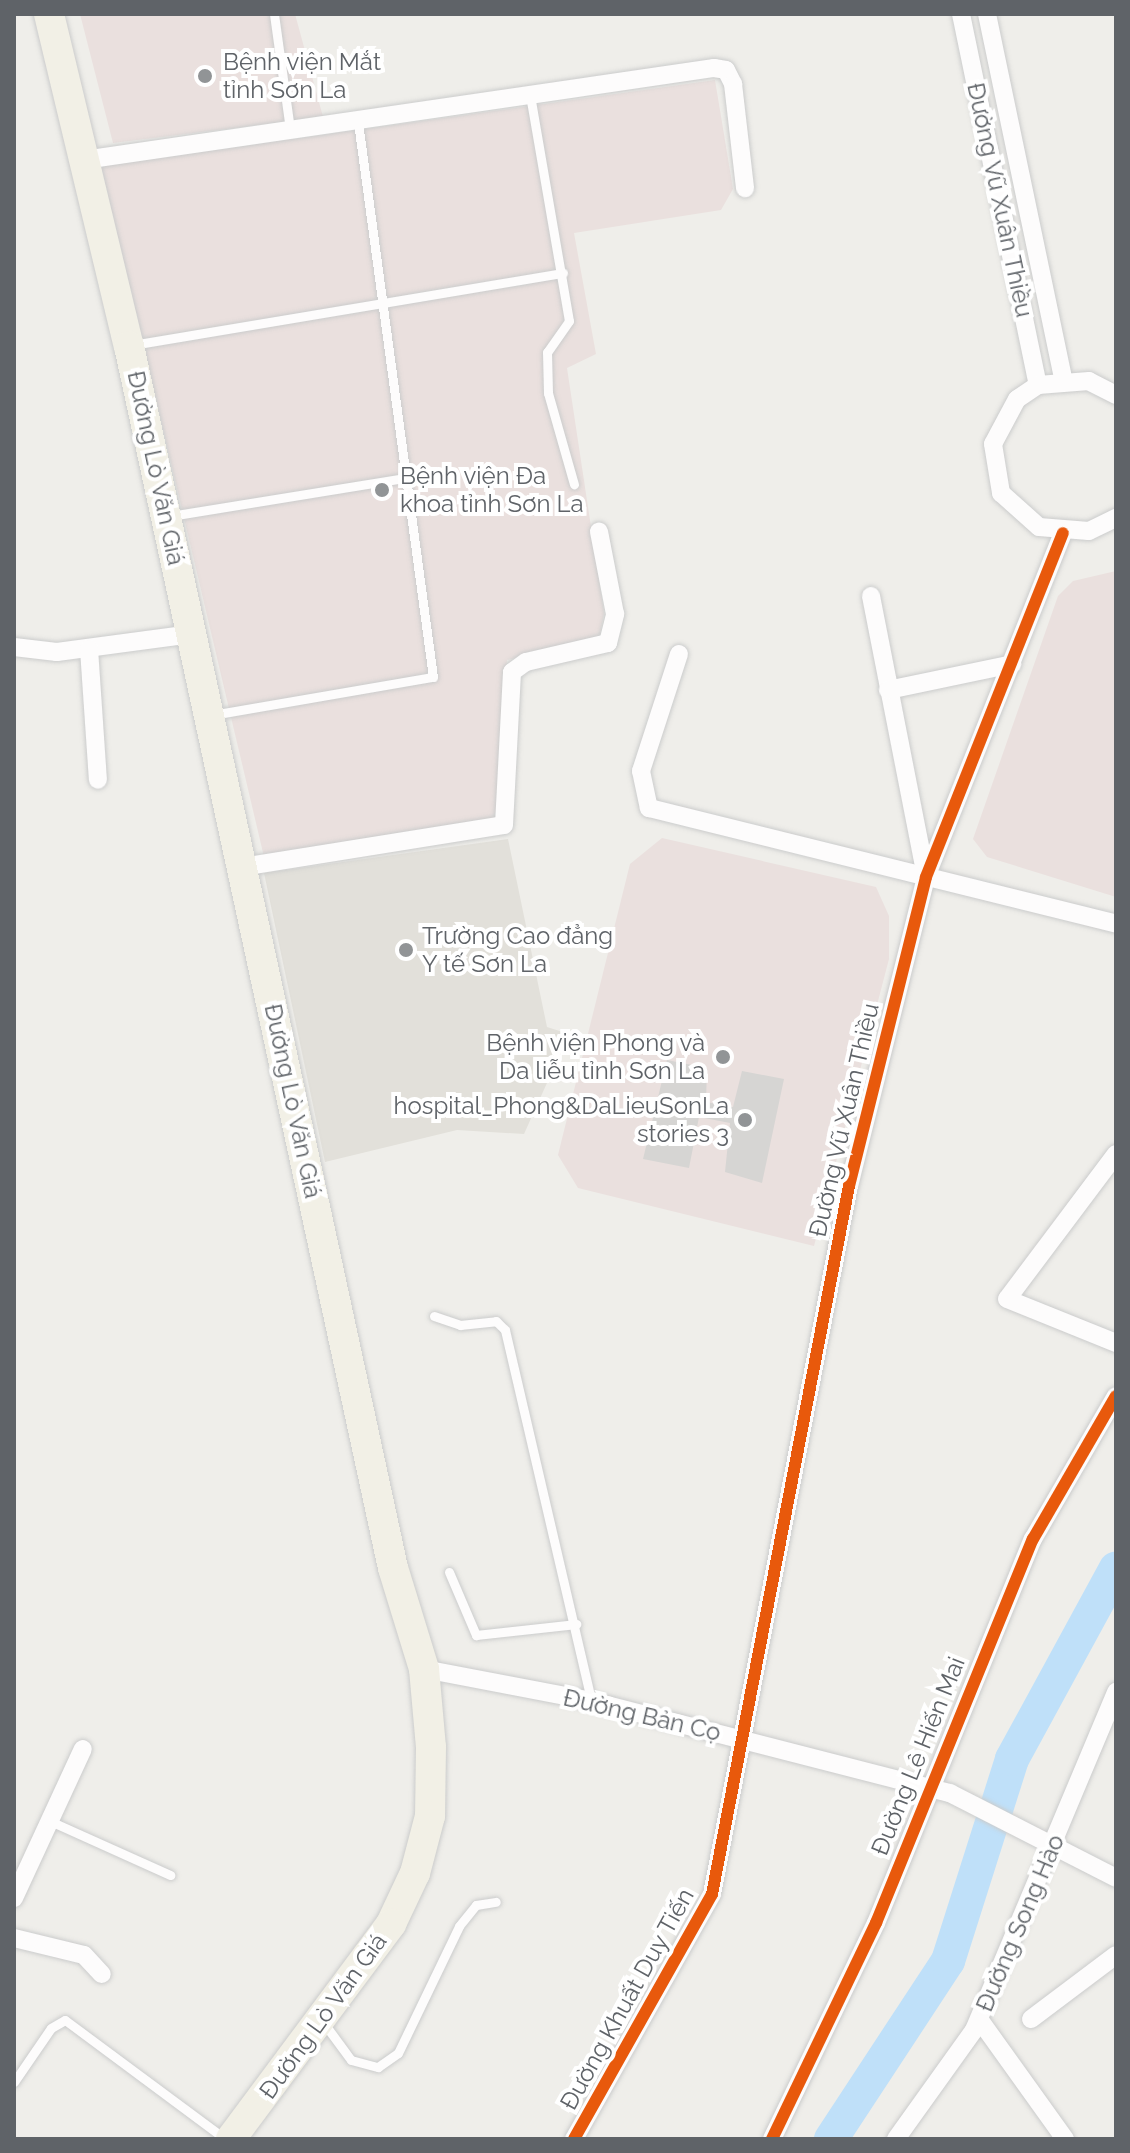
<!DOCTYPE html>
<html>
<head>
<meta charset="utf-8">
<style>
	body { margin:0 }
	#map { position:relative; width:1130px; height:2153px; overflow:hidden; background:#efeeea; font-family:Raleway,sans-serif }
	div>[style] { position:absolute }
	.education>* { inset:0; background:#e2e0da }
	.medical>* { inset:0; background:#eae0de }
	.river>* { height:34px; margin:-17px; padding:0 17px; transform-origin:17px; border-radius:17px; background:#bfe0f9 }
	.building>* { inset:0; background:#d6d5d3 }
	.roads { filter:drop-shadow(0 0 2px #cbcccc) drop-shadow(0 0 2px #cbcccc) }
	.service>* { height:9px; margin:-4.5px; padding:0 4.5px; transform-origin:4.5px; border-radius:4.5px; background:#fdfcfc }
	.minor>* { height:18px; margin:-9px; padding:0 9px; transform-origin:9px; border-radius:9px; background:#fdfcfc }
	.trunk>* { height:30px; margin:-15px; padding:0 15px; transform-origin:15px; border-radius:15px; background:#f2f0e6 }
	.cycleway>* { height:12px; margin:-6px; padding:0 6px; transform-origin:6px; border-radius:6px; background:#e8590c }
	.dots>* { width:22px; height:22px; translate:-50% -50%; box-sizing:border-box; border:4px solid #fff; border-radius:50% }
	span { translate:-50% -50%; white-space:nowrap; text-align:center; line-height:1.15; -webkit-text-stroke:8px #fff; paint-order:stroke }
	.poi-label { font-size:24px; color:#5f6368 }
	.left { translate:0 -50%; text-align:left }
	.right { translate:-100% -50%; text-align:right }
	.street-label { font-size:24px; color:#5f6368 }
	.frame { position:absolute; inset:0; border:16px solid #5f6368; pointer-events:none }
</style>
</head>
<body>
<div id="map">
	<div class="education">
		<i style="clip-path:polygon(508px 839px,547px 1027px,569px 1034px,524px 1134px,457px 1130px,325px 1162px,264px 873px)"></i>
	</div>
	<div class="medical">
		<i style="clip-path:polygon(80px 14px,295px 14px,323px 117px,113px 143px)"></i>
		<i style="clip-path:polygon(715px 80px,733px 189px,721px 210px,574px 233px,596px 354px,567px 368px,604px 613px,600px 634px,580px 645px,507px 660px,498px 821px,264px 857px,101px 166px)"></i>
		<i style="clip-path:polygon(1116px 571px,1116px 897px,987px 857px,973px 839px,1058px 596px,1073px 581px)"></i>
		<i style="clip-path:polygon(662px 838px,876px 887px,889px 916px,889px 959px,814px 1246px,578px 1188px,558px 1155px,630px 864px)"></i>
	</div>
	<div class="river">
		<i style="left:831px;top:2139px;width:213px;rotate:-56.7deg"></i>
		<i style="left:948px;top:1961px;width:212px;rotate:-72.4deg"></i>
		<i style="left:1012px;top:1759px;width:217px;rotate:-61.4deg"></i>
	</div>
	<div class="building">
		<i style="clip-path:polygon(667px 1060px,707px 1068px,706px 1102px,733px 1107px,742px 1071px,784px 1079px,762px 1183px,725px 1172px,730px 1123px,699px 1117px,689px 1168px,643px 1159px)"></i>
	</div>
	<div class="roads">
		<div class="service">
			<i style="left:274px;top:14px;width:117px;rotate:82.1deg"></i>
			<i style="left:530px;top:95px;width:229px;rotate:80.2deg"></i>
			<i style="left:569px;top:321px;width:38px;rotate:125deg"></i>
			<i style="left:547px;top:352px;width:41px;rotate:88.6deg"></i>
			<i style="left:548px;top:393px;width:95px;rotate:74.1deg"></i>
			<i style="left:132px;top:345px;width:437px;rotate:-9.5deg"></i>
			<i style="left:170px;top:516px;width:237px;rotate:-9.2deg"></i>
			<i style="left:212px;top:715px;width:224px;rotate:-9.8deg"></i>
			<i style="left:433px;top:677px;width:560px;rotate:-97.7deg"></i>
			<i style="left:434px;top:1316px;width:28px;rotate:19deg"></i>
			<i style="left:460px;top:1325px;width:36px;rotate:-6deg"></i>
			<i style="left:496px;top:1321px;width:13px;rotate:45deg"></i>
			<i style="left:505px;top:1330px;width:381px;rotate:76.9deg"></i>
			<i style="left:449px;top:1572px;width:69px;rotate:66.8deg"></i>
			<i style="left:476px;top:1635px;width:101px;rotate:-6.3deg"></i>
			<i style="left:50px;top:1821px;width:132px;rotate:24.2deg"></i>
			<i style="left:323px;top:2022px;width:47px;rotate:53.6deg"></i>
			<i style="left:351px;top:2060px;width:28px;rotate:15deg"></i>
			<i style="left:378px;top:2067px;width:24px;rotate:-35deg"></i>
			<i style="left:398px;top:2053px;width:141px;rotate:-64.3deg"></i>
			<i style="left:459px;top:1926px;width:27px;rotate:-51deg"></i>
			<i style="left:476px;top:1905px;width:20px;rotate:-9deg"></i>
			<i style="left:14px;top:2082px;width:65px;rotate:-55.6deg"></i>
			<i style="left:51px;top:2028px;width:16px;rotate:-30deg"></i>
			<i style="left:65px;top:2020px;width:199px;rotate:36.6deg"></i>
		</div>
		<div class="minor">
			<i style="left:961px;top:14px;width:379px;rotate:78.3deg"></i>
			<i style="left:987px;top:14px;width:373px;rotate:78.2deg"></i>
			<i style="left:84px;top:160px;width:637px;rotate:-8.31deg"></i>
			<i style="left:714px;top:68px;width:12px;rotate:9deg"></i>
			<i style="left:726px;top:70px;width:16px;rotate:63deg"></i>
			<i style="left:733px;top:84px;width:105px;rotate:83.4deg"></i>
			<i style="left:1116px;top:395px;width:30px;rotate:-153deg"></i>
			<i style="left:1089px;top:381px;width:51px;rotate:175.5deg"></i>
			<i style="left:1038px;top:385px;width:25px;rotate:146deg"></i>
			<i style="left:1017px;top:399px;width:51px;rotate:118.1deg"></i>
			<i style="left:993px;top:444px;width:50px;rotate:80.7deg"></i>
			<i style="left:1001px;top:493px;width:51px;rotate:41.8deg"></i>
			<i style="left:1039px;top:527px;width:50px;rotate:4.6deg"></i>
			<i style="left:1089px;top:531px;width:30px;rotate:-26deg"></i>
			<i style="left:871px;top:596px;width:286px;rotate:78.9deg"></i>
			<i style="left:14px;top:647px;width:43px;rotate:6.6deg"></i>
			<i style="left:57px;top:652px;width:136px;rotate:-7.6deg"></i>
			<i style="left:89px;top:649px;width:131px;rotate:86.1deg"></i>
			<i style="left:679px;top:654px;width:123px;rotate:108deg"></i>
			<i style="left:641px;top:771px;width:38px;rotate:78deg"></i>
			<i style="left:649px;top:808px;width:481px;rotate:13.9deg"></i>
			<i style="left:888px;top:690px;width:127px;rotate:-11.8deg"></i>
			<i style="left:242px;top:867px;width:265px;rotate:-9.1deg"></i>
			<i style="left:504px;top:825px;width:153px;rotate:-87deg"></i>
			<i style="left:512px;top:672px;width:17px;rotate:-36deg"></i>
			<i style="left:526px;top:662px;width:84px;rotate:-13deg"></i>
			<i style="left:608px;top:643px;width:30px;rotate:-76deg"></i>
			<i style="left:615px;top:614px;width:84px;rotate:-101deg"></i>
			<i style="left:1116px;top:1154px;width:181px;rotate:126.9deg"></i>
			<i style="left:1007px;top:1299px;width:118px;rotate:22deg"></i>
			<i style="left:424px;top:1669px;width:170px;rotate:10.8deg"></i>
			<i style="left:591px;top:1701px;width:371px;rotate:14.4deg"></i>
			<i style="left:950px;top:1793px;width:186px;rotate:27.1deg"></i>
			<i style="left:14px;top:1898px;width:164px;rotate:-65.2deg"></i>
			<i style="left:14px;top:1938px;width:72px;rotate:13.7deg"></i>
			<i style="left:84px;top:1955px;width:26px;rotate:47deg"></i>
			<i style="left:979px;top:2019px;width:148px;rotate:54.4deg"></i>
			<i style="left:1031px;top:2019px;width:106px;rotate:-37deg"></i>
			<i style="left:574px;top:2139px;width:281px;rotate:-60.6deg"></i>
			<i style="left:712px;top:1894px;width:721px;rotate:-79.05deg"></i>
			<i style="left:849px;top:1186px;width:318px;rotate:-76deg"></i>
			<i style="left:926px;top:877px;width:370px;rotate:-68.3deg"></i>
			<i style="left:772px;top:2139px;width:240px;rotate:-64.3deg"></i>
			<i style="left:876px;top:1923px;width:415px;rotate:-67.8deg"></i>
			<i style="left:1033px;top:1539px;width:165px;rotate:-59.9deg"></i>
			<i style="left:896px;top:2139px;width:134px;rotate:-54.4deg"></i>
			<i style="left:974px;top:2030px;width:367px;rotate:-67.2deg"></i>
		</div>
		<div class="trunk">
			<i style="left:49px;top:14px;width:342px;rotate:76.5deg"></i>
			<i style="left:129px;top:346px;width:1250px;rotate:77.81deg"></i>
			<i style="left:393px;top:1568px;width:106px;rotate:72.9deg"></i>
			<i style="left:424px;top:1669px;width:78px;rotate:84.9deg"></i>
			<i style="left:431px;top:1747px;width:69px;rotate:90.8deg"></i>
			<i style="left:430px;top:1816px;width:59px;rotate:104.7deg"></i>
			<i style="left:415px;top:1873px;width:56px;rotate:115.2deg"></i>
			<i style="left:391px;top:1924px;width:268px;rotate:126.7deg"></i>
		</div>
	</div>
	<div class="cycleway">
		<i style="left:574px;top:2139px;width:281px;rotate:-60.6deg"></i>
		<i style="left:712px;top:1894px;width:721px;rotate:-79.05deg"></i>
		<i style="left:849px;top:1186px;width:318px;rotate:-76deg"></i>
		<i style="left:926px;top:877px;width:370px;rotate:-68.3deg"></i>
		<i style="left:772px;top:2139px;width:240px;rotate:-64.3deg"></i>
		<i style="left:876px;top:1923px;width:415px;rotate:-67.8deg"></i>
		<i style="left:1033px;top:1539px;width:165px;rotate:-59.9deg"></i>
	</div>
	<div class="dots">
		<i style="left:205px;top:76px;background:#919496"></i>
		<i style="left:382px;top:490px;background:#919496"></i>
		<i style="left:406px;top:950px;background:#919496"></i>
		<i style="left:723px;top:1057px;background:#919496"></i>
		<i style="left:745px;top:1120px;background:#919496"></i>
	</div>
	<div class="poi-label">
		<span class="left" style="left:223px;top:76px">Bệnh viện Mắt<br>tỉnh Sơn La</span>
		<span class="left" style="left:400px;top:490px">Bệnh viện Đa<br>khoa tỉnh Sơn La</span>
		<span class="left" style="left:422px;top:950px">Trường Cao đẳng<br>Y tế Sơn La</span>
		<span class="right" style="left:705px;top:1057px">Bệnh viện Phong và<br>Da liễu tỉnh Sơn La</span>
		<span class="right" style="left:729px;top:1120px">hospital_Phong&amp;DaLieuSonLa<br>stories 3</span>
	</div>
	<div class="street-label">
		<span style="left:1000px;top:200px;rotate:78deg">Đường Vũ Xuân Thiều</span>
		<span style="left:156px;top:468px;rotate:78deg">Đường Lò Văn Giá</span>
		<span style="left:293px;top:1101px;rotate:78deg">Đường Lò Văn Giá</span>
		<span style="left:844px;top:1120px;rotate:-77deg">Đường Vũ Xuân Thiều</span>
		<span style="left:642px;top:1715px;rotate:13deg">Đường Bản Cọ</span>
		<span style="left:918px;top:1756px;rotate:-68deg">Đường Lê Hiến Mai</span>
		<span style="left:1020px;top:1923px;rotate:-67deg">Đường Song Hào</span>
		<span style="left:627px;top:1999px;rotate:-61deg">Đường Khuất Duy Tiến</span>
		<span style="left:323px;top:2016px;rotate:-54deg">Đường Lò Văn Giá</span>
	</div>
	<div class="frame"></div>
</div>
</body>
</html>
